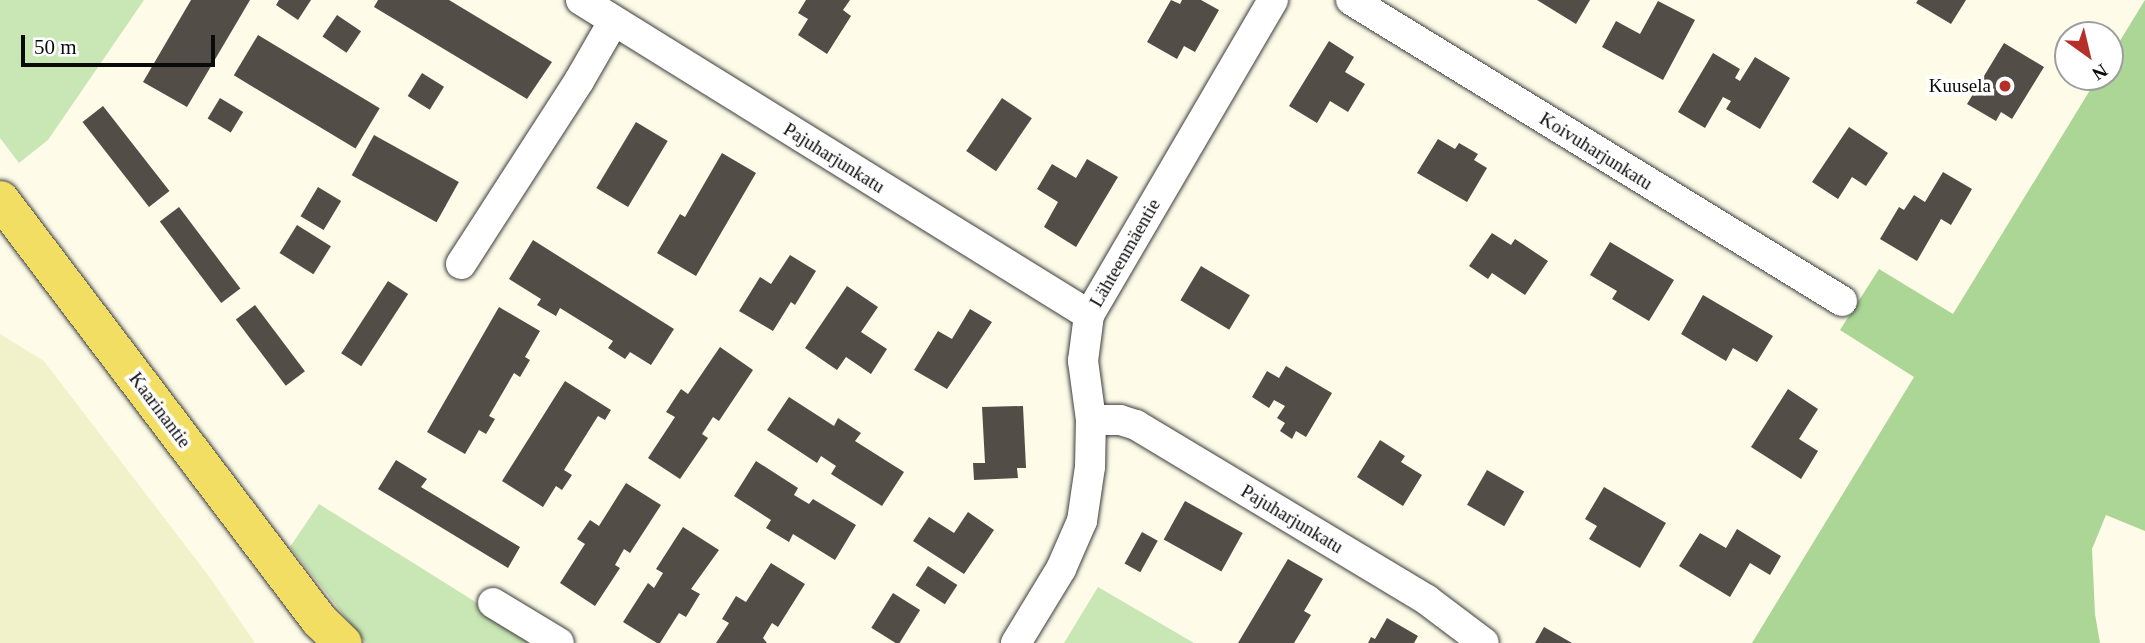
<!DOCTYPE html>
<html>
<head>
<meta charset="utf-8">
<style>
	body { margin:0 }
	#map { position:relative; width:2145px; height:643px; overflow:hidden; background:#fefce8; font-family:Georgia,serif }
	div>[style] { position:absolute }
	.farmland>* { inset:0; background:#f2f2ca }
	.green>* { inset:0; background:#c9e6b5 }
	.forest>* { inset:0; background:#abd695 }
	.building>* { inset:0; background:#524d47; transform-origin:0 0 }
	.roads { filter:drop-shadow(0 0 2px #3d3d3d) drop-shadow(0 0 2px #3d3d3d) }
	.minor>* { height:30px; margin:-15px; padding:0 15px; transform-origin:15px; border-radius:15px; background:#fff }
	.major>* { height:37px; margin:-18.5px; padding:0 18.5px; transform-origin:18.5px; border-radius:18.5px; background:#f3de64 }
	.dots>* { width:19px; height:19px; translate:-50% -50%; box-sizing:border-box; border:4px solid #fff; border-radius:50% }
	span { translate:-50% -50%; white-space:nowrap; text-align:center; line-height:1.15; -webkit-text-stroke:7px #fff; paint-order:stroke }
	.poi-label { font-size:19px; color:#0a0a0a }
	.right { translate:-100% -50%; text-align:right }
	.street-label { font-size:19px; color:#0a0a0a }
	.north { position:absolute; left:2054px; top:21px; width:70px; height:70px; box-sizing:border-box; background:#fff; border:2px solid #9d9d9d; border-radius:50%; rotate:146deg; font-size:19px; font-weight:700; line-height:28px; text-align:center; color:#0a0a0a }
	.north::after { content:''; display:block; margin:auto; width:24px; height:32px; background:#b43029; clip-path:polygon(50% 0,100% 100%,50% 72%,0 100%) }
	.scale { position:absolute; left:21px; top:35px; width:194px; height:32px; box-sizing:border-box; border:4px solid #0a0a0a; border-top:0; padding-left:9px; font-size:21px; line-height:24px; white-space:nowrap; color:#0a0a0a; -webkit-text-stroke:5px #fff; paint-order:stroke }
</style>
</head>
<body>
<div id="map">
	<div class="farmland">
		<i style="clip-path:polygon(0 334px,44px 361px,211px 579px,255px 643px,0 643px)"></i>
	</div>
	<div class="green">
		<i style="clip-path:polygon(0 0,144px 0,48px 140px,19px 163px,0 138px)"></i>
		<i style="clip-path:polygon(319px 504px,541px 643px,366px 643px,290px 547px)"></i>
		<i style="clip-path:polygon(1098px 587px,1194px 643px,1064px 643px)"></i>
	</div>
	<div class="forest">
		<i style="clip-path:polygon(2145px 0,2145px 531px,2106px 515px,2092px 549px,2095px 614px,2100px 643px,1752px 643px,1914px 377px,1840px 330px,1879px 269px,1953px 314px,2098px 77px,2110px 77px,2110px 57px)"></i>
	</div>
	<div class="building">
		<i style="clip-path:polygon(191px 0,250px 0,187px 107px,143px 82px)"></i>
		<i style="clip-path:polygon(279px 0,311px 0,298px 20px,276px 5px)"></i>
		<i style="clip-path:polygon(378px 0,449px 0,552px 62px,527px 99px,374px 7px)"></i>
		<i style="clip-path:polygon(806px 0,850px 0,843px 10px,851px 16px,827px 54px,798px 35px,808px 19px,798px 13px)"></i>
		<i style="clip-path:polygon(1171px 0,1180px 4px,1182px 0,1201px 0,1219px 10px,1195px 52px,1184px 46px,1177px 59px,1147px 42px)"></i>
		<i style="clip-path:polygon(1537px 0,1590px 0,1576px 24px)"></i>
		<i style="clip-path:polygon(1918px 0,1966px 0,1951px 24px,1916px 3px)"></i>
		<i style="clip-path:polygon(1658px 1px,1695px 20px,1663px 80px,1602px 47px,1616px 21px,1640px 34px)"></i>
		<i style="left:337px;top:15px;width:29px;height:26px;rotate:34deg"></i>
		<i style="left:258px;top:35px;width:142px;height:47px;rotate:31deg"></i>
		<i style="clip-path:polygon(1329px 41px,1354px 57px,1345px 72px,1365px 84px,1348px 112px,1330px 101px,1317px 123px,1289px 106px)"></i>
		<i style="clip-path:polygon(2004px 43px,2044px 67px,2012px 119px,2001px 112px,1996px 121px,1967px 104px)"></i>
		<i style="clip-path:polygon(1713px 53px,1740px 69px,1735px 78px,1740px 81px,1755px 57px,1790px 78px,1760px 129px,1726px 109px,1731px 101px,1723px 97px,1705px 128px,1678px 112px)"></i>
		<i style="left:422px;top:73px;width:26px;height:27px;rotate:32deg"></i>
		<i style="left:220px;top:98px;width:27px;height:24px;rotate:31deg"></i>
		<i style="left:1002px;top:98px;width:36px;height:64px;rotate:34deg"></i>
		<i style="left:103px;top:106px;width:108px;height:26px;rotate:52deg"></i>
		<i style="left:636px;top:122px;width:37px;height:77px;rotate:31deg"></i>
		<i style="clip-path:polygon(1849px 127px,1888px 153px,1866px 186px,1852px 177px,1838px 199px,1812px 182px)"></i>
		<i style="left:374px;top:135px;width:97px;height:46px;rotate:29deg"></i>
		<i style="clip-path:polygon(1438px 139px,1455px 149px,1459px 143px,1478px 154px,1474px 160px,1487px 168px,1467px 202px,1417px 173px)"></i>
		<i style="clip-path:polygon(722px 153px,756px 173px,696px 276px,657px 253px,680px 214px,685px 217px)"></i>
		<i style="clip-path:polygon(1087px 159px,1118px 177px,1076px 247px,1044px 227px,1058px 202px,1037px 189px,1052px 164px,1076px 178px)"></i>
		<i style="clip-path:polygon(1943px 172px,1972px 189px,1951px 225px,1941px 219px,1917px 261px,1880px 239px,1899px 207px,1904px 210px,1914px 195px,1925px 202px)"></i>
		<i style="left:318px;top:187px;width:27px;height:34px;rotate:31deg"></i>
		<i style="left:179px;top:207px;width:102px;height:24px;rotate:53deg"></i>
		<i style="left:297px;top:225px;width:40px;height:33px;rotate:32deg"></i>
		<i style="clip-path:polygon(1492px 233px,1511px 245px,1515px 239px,1548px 261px,1525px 295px,1492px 273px,1488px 279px,1469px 266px)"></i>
		<i style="clip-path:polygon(533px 240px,674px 329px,651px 365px,630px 352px,625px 359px,608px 348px,613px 341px,560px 308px,556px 316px,537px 305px,541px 299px,509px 279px)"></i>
		<i style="clip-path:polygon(1610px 242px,1674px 280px,1649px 321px,1612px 299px,1617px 291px,1590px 275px)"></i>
		<i style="clip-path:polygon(790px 255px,816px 271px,795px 305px,791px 302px,773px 331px,739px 311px,760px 277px,771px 284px)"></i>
		<i style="left:1201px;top:266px;width:57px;height:40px;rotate:31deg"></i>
		<i style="left:388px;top:281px;width:24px;height:86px;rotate:33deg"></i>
		<i style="clip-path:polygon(847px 286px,878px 307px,861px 332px,887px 349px,871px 374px,846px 357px,837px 370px,805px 348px)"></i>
		<i style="clip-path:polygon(1703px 295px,1773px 336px,1757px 362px,1733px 348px,1726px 361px,1681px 334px)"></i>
		<i style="left:255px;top:305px;width:83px;height:24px;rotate:53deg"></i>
		<i style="clip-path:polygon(499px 307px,540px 331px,525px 357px,530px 360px,520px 377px,514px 373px,489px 416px,495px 419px,486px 434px,479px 430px,465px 454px,427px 432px)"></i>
		<i style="clip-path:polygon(970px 309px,992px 322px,947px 389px,914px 370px,938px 331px,952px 339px)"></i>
		<i style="clip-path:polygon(720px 347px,753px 370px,719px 421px,713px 417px,702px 434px,708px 438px,680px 479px,648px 458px,675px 417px,666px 412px,681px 389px,688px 394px)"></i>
		<i style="clip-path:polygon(1286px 366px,1332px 393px,1306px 437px,1296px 431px,1292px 439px,1280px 431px,1285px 423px,1277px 418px,1285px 406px,1274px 400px,1269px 408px,1252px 397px,1267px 371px,1279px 378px)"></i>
		<i style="clip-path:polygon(565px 381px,611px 410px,605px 420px,598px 416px,564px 470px,572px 475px,562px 490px,556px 486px,543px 507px,502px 481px)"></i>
		<i style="clip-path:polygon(1788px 389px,1818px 409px,1799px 439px,1818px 451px,1801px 479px,1751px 447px)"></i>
		<i style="clip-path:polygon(789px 397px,834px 426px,838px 418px,861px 433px,855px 441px,904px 472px,882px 506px,831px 474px,836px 466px,821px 456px,817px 463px,767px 430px)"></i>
		<i style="clip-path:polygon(1023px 406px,1026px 468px,1017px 468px,1018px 478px,974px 480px,973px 463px,985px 463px,982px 407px)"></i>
		<i style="clip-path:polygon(1380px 440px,1405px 456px,1401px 462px,1422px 475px,1403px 506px,1357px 477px)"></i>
		<i style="clip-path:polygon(396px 460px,427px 479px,421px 487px,520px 547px,508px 568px,378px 489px)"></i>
		<i style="clip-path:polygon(756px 461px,798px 488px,794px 495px,809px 504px,813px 499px,856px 525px,835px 560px,793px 534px,789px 542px,766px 528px,771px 520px,734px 496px)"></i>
		<i style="left:1487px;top:470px;width:43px;height:40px;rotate:30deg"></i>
		<i style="clip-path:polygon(626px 483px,661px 505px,630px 553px,624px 549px,615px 565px,620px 568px,595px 606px,560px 583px,585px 544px,577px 539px,590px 520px,599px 526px)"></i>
		<i style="clip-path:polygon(1604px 487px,1666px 523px,1640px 568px,1589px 539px,1597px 526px,1585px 519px)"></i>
		<i style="left:1185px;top:501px;width:66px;height:44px;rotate:29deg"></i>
		<i style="clip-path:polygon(968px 512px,994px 530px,964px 574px,913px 541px,929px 517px,954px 533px)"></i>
		<i style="clip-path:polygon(683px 527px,719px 550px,691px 589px,700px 594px,686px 617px,679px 613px,660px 643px,657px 643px,623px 622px,648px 583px,654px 588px,663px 573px,656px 569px)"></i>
		<i style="clip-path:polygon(1737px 529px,1781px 556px,1770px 575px,1750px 563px,1730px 597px,1679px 566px,1700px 533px,1726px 548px)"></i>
		<i style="left:1142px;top:532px;width:18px;height:36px;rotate:29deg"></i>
		<i style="clip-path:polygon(1288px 559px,1323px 579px,1304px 611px,1311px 615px,1294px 643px,1238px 643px)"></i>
		<i style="clip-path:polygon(771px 563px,805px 584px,778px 627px,772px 623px,763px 638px,767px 643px,716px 643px,729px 623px,722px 619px,736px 596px,746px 602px)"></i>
		<i style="left:928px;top:566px;width:35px;height:23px;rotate:33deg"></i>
		<i style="left:893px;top:593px;width:32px;height:41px;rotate:32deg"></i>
		<i style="clip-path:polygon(1387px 618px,1418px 636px,1414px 643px,1368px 643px,1371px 637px,1375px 639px)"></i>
		<i style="clip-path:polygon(1544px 627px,1572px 643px,1535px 643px)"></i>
	</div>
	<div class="roads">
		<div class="minor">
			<i style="left:581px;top:0;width:598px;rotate:31.8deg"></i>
			<i style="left:1351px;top:0;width:576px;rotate:31.51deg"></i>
			<i style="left:461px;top:264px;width:218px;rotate:-57.2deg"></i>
			<i style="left:579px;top:81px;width:68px;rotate:-60deg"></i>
			<i style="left:1091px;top:420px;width:29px"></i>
			<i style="left:1120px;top:420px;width:17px;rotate:17deg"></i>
			<i style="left:1136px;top:425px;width:340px;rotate:31deg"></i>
			<i style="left:1427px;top:600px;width:71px;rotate:37deg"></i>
			<i style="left:493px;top:603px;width:77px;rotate:31.2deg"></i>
			<i style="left:1016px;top:643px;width:87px;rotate:-58.7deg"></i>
			<i style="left:1061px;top:569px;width:52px;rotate:-66.4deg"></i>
			<i style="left:1082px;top:521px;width:55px;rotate:-81.6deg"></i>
			<i style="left:1090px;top:467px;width:47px;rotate:-88.8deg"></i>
			<i style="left:1091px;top:420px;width:60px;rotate:-97.7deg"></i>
			<i style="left:1083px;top:361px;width:46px;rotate:-82.6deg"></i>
			<i style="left:1089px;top:315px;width:365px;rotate:-59.7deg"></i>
		</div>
		<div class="major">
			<i style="left:0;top:199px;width:528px;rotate:52.85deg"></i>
			<i style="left:319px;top:620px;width:33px;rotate:44deg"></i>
		</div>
	</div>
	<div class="dots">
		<i style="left:2005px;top:86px;background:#b43029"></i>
	</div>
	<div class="poi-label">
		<span class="right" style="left:1991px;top:86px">Kuusela</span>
	</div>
	<div class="street-label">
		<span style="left:1596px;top:151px;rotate:32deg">Koivuharjunkatu</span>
		<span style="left:834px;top:158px;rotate:32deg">Pajuharjunkatu</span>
		<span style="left:1125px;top:253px;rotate:-60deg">Lähteenmäentie</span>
		<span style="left:160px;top:410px;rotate:53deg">Kaarinantie</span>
		<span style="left:1292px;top:519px;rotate:31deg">Pajuharjunkatu</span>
	</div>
	<div class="north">N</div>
	<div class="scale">50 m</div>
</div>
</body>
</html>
